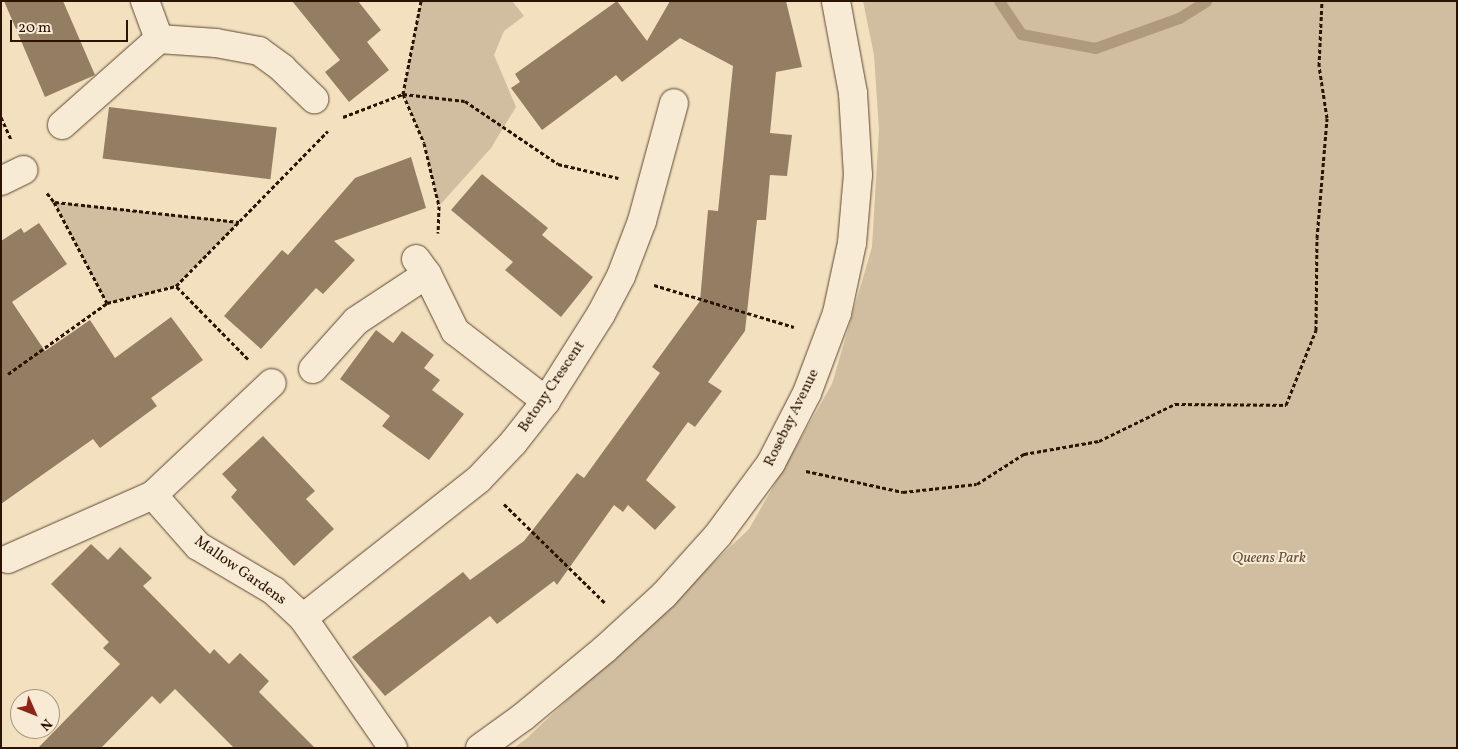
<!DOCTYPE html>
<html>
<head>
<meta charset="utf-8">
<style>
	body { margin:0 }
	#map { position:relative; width:1458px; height:749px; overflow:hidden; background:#f3e0bf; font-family:Vollkorn,serif }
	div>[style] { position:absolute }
	.green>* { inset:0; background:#d1bd9f }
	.stream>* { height:11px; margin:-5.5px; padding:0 5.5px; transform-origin:5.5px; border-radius:5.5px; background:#af9a7e }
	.building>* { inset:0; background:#937e63; transform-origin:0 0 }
	.path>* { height:3px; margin-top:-1.5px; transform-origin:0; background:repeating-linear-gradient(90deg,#2c1300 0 4px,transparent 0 6.5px) }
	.roads { filter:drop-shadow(0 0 1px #5e4630) drop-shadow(0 0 1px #5e4630) }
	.street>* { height:28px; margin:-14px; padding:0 14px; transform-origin:14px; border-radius:14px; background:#f7ebd5 }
	.secondary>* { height:28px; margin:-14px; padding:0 14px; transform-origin:14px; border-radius:14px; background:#f7ebd5 }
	span { translate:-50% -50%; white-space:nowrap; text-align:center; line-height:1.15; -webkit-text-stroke:4px #f7ebd5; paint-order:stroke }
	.street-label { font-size:15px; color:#2c1300 }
	.park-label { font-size:15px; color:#664e38; font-style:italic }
	.frame { position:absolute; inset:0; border:2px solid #2c1300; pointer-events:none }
	.north { position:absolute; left:10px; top:689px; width:50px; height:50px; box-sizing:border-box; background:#f7ebd5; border:1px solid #a69580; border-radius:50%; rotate:134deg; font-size:14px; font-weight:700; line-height:20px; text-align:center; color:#2c1300 }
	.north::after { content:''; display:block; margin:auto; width:18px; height:22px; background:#8f2418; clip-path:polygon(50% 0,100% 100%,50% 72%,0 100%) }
	.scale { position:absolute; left:10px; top:20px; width:118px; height:22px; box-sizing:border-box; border:2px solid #2c1300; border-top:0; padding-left:6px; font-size:15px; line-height:18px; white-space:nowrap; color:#2c1300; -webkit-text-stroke:4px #f7ebd5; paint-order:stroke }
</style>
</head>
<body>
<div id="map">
	<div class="green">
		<i style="clip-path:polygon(421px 1px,512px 1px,524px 16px,504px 31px,494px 55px,516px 107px,491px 148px,439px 206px,424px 143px,403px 94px)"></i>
		<i style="clip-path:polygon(863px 1px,1457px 1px,1457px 748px,514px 748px,527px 738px,749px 529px,832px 384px,872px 247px,879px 130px,874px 55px)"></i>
		<i style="clip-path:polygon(54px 202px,239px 222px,176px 286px,107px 303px)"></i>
	</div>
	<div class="stream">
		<i style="left:999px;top:1px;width:40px;rotate:56deg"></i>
		<i style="left:1021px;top:34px;width:75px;rotate:10.7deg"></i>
		<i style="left:1095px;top:48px;width:89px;rotate:-19.7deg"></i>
		<i style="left:1179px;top:18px;width:32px;rotate:-32deg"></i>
	</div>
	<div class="building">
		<i style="clip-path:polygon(4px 1px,63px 1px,95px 75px,45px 97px)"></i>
		<i style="clip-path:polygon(292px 1px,358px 1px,381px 30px,367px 42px,389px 70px,349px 102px,325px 72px,340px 60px)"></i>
		<i style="clip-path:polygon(617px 1px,647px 41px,670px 1px,786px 1px,802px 67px,776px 72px,770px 133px,792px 135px,787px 176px,770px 175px,766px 220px,757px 220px,745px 331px,708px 382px,722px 391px,695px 427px,688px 422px,646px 480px,676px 507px,655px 530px,628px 505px,623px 512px,614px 505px,557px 585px,554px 581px,497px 624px,490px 616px,385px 696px,352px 657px,463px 572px,470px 580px,524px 541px,577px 473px,584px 478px,660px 373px,652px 367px,700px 301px,708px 210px,718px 211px,733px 66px,680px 38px,622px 82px,616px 75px,542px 130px,511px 88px,520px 82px,515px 74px)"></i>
		<i style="left:109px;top:107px;width:169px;height:52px;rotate:7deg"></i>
		<i style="clip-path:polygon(411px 157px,426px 208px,334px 241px,355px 260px,323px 294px,316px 288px,261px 349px,224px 316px,282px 250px,288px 255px,355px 178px)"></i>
		<i style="clip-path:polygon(482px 174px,548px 228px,542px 235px,593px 277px,561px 317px,505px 270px,513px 262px,451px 210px)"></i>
		<i style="clip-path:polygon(39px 223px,67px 264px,12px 302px,45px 351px,90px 320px,115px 358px,171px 317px,203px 360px,151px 398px,157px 406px,100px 448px,93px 439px,1px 504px,1px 241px,21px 228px,24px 233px)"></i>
		<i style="clip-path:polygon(376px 330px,393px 343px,402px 331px,434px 355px,424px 368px,440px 380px,432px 390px,464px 414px,429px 460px,382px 426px,390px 416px,340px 379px)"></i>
		<i style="clip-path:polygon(263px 436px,315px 491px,306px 499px,334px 529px,294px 566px,231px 497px,237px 490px,222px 474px)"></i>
		<i style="clip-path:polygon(91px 544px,108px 560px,120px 547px,152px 578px,143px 586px,210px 654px,214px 649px,229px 664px,240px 653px,269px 681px,259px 692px,315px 748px,234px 748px,175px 689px,160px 704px,152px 696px,101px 748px,38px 748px,120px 664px,103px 648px,109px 642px,51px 584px)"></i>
	</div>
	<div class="path">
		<i style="left:421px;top:1px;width:95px;rotate:101deg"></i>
		<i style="left:403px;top:94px;width:53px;rotate:66.8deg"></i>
		<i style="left:424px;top:143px;width:65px;rotate:76.6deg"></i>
		<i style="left:439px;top:206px;width:27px;rotate:92deg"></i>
		<i style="left:1px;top:117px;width:24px;rotate:66deg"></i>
		<i style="left:343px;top:117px;width:64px;rotate:-21deg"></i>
		<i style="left:403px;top:94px;width:62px;rotate:6.4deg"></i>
		<i style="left:465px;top:101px;width:112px;rotate:34.1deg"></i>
		<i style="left:558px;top:164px;width:62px;rotate:13.1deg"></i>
		<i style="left:47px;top:193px;width:11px;rotate:52deg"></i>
		<i style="left:54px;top:202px;width:114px;rotate:62.3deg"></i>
		<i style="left:107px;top:303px;width:71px;rotate:-13.8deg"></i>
		<i style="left:55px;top:202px;width:185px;rotate:6.2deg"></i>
		<i style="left:654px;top:285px;width:146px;rotate:16.7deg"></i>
		<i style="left:248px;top:359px;width:103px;rotate:-134.6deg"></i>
		<i style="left:176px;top:286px;width:217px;rotate:-45.6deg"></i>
		<i style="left:8px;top:374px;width:122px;rotate:-35.6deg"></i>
		<i style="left:806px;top:471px;width:99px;rotate:12.2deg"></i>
		<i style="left:903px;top:492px;width:74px;rotate:-6.2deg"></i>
		<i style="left:977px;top:484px;width:56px;rotate:-32.6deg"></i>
		<i style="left:1024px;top:454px;width:76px;rotate:-9.8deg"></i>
		<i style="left:1099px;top:441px;width:85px;rotate:-26deg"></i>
		<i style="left:1175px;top:404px;width:111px;rotate:0.5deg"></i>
		<i style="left:1286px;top:405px;width:81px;rotate:-68.2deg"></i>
		<i style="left:1316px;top:330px;width:92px;rotate:-89.4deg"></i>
		<i style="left:1317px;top:238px;width:120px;rotate:-85.2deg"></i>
		<i style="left:1327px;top:118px;width:53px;rotate:-98.7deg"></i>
		<i style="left:1319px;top:66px;width:65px;rotate:-87.4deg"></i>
		<i style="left:504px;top:504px;width:141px;rotate:44.4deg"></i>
	</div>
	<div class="roads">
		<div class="street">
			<i style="left:145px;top:1px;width:40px;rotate:69.8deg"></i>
			<i style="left:159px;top:39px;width:57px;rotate:4deg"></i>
			<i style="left:216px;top:43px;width:44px;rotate:10.5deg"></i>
			<i style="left:259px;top:51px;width:29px;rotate:36deg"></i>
			<i style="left:282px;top:68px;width:45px;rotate:44.1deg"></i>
			<i style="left:62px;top:125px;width:130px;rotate:-41.6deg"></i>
			<i style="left:1px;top:181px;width:25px;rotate:-26deg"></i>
			<i style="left:416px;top:259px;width:19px;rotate:54deg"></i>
			<i style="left:427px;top:274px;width:64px;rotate:63.8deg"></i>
			<i style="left:455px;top:331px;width:115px;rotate:37.6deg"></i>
			<i style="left:313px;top:369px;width:64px;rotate:-48.1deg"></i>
			<i style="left:356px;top:321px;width:85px;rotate:-33.5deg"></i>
			<i style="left:153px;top:495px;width:68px;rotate:48.6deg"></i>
			<i style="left:198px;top:546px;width:88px;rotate:30.6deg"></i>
			<i style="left:274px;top:591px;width:40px;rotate:43deg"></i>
			<i style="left:303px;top:618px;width:158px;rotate:55.3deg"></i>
			<i style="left:8px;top:559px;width:158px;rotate:-23.8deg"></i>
			<i style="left:153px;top:495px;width:163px;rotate:-43.3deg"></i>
			<i style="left:303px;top:618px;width:224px;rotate:-38.3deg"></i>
			<i style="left:479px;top:479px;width:50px;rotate:-46.6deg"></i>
			<i style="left:513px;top:443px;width:53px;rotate:-51.8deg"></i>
			<i style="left:546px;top:401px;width:103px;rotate:-57.7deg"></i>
			<i style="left:601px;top:314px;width:43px;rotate:-62.2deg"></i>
			<i style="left:621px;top:276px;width:59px;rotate:-69.1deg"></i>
			<i style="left:642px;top:221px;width:122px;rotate:-74.8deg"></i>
		</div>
		<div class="secondary">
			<i style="left:480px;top:748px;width:53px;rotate:-35.8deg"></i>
			<i style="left:523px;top:717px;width:107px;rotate:-39.7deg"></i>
			<i style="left:605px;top:649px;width:80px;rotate:-42.5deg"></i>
			<i style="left:664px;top:595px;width:81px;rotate:-48deg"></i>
			<i style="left:718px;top:535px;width:89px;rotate:-53.6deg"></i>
			<i style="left:771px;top:463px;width:79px;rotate:-62.8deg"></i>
			<i style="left:807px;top:393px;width:85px;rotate:-69.4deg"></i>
			<i style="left:837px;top:313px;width:72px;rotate:-77.9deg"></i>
			<i style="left:852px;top:243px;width:68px;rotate:-85deg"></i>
			<i style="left:858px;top:175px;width:82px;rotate:-93.5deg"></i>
			<i style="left:853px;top:93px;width:94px;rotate:-100.5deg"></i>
		</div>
	</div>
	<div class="street-label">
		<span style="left:552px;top:387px;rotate:-56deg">Betony Crescent</span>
		<span style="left:792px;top:418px;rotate:-64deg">Rosebay Avenue</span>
		<span style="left:240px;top:571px;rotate:35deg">Mallow Gardens</span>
	</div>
	<div class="park-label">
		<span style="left:1269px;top:559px">Queens Park</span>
	</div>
	<div class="frame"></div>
	<div class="north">N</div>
	<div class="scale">20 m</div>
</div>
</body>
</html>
